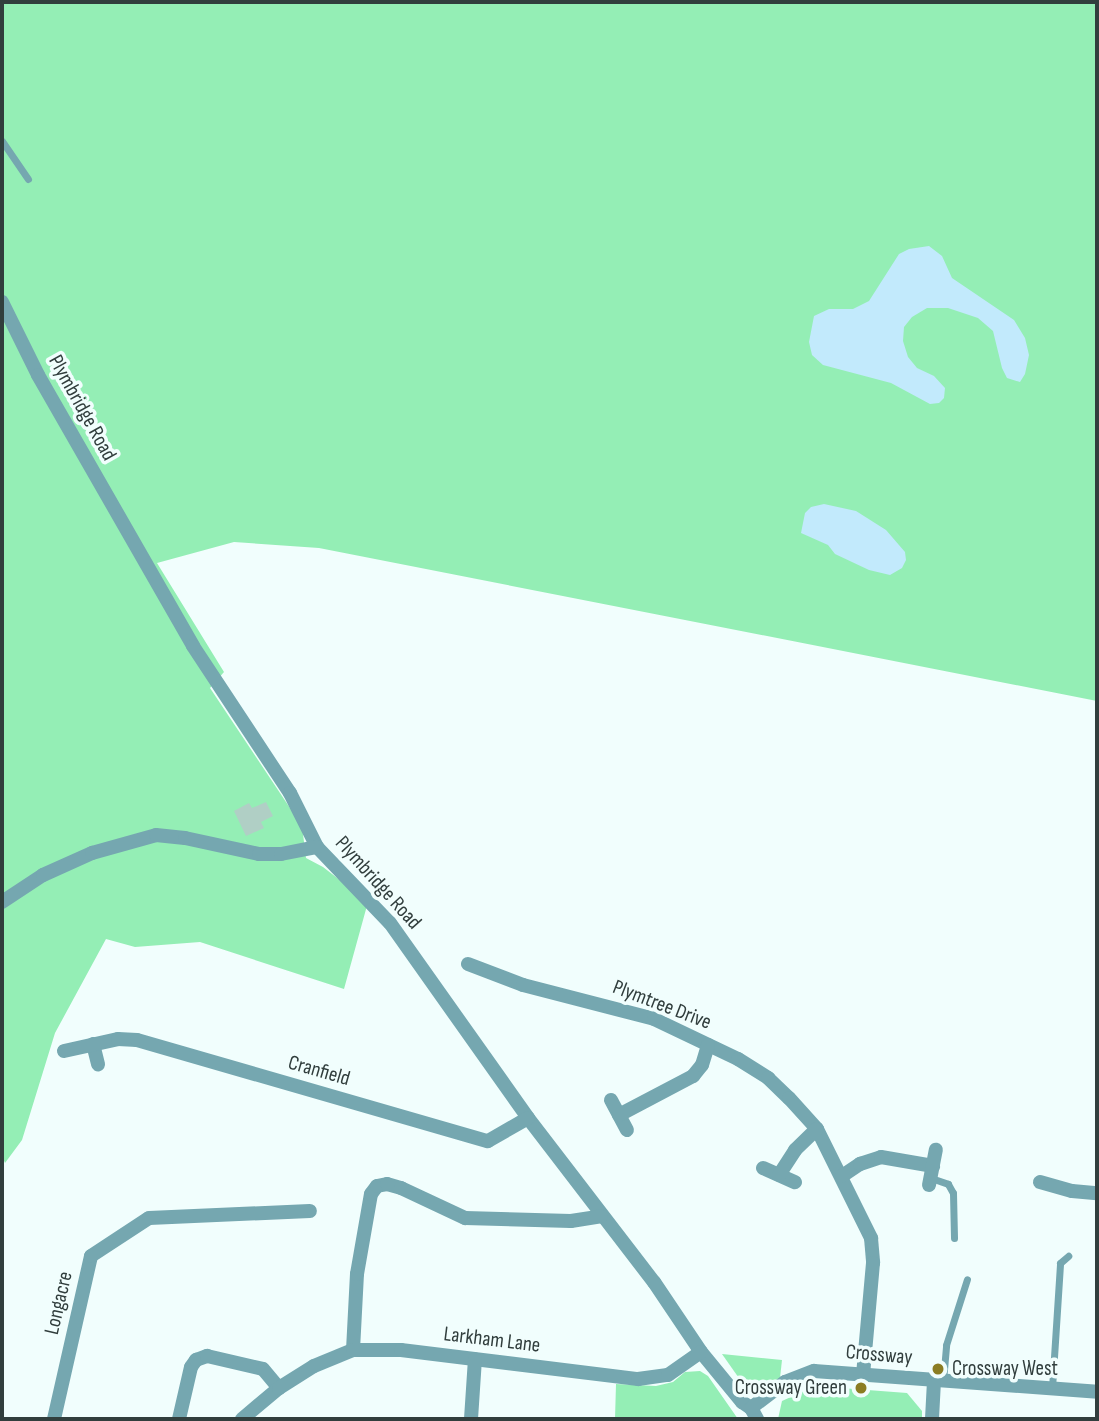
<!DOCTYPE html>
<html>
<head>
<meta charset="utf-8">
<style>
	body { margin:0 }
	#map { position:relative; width:1099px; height:1421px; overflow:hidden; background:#f1fefd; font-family:"Sofia Sans Condensed",sans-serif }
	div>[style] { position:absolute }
	.green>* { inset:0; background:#94eeb5 }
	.water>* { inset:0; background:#c2eafc }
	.building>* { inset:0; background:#b0cfc5 }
	.lane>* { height:7px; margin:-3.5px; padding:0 3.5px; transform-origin:3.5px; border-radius:3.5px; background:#75a7b0 }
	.street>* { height:14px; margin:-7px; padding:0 7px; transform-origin:7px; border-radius:7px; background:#75a7b0 }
	.dots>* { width:19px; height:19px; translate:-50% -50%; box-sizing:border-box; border:4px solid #f1fefd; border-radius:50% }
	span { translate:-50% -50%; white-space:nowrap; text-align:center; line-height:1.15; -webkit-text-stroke:7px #f1fefd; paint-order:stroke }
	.street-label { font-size:21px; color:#313e3d }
	.poi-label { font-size:21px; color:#313e3d }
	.left { translate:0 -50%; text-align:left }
	.right { translate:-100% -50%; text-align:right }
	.frame { position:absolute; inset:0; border:4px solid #313e3d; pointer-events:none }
</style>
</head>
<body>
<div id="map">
	<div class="green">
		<i style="clip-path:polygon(2px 2px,1097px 2px,1097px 701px,319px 548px,234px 542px,157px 563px,224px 672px,210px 688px,302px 826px,306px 858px,323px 867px,368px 902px,344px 989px,200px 942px,135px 947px,106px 939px,55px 1033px,22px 1140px,5px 1163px,2px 1156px)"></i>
		<i style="clip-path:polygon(722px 1354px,782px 1360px,780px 1378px,756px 1395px,748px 1391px)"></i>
		<i style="clip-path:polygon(700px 1371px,708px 1376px,738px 1419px,615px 1419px,616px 1384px,656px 1386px,673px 1382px,685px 1372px)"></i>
		<i style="clip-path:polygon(815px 1386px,907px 1393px,922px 1411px,922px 1419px,778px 1419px,782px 1401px)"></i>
	</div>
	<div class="water">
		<i style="clip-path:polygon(929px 246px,942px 256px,952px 278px,1014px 320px,1025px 338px,1029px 355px,1025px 374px,1020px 382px,1007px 378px,1002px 368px,993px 331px,978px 318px,948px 308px,927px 308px,912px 317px,904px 327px,903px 341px,908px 357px,917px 368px,934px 376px,945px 388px,944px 398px,939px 403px,930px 404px,891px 383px,823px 365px,812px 355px,809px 342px,814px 316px,829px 309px,853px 309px,869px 301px,899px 254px,909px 249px)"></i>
		<i style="clip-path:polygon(824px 504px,856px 511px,886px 530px,905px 552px,906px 560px,902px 568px,890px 575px,869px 570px,835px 554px,828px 545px,801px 533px,805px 513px,811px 507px)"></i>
	</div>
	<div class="building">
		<i style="clip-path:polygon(266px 802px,273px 816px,261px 822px,264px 828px,246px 836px,234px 811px,249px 803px,252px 808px)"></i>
	</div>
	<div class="lane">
		<i style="left:2px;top:141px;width:46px;rotate:55.6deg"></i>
		<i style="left:931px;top:1178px;width:18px;rotate:19deg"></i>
		<i style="left:948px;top:1184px;width:10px;rotate:61deg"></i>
		<i style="left:953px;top:1193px;width:45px;rotate:88.7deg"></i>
		<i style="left:943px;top:1381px;width:36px;rotate:-85deg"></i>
		<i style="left:946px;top:1345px;width:69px;rotate:-72.3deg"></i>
		<i style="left:1052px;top:1388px;width:125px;rotate:-86.3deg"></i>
		<i style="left:1060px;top:1263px;width:11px;rotate:-41deg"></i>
	</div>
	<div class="street">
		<i style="left:2px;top:302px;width:81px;rotate:63.7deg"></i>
		<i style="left:38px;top:375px;width:312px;rotate:60.2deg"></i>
		<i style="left:193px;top:646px;width:176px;rotate:56.6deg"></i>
		<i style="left:290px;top:793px;width:60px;rotate:63.4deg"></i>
		<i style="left:317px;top:847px;width:105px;rotate:46.2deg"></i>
		<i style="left:390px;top:923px;width:239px;rotate:54.7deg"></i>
		<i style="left:528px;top:1118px;width:207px;rotate:52.5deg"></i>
		<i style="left:654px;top:1282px;width:84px;rotate:56.1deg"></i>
		<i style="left:701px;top:1352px;width:65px;rotate:50.6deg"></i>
		<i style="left:742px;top:1402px;width:11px;rotate:34deg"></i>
		<i style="left:751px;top:1408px;width:13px;rotate:61deg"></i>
		<i style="left:2px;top:902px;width:49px;rotate:-33.4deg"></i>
		<i style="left:43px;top:875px;width:54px;rotate:-24.2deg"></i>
		<i style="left:92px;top:853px;width:66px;rotate:-15.7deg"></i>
		<i style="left:156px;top:835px;width:29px;rotate:6deg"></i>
		<i style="left:185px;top:838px;width:76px;rotate:12.2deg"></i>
		<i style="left:259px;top:854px;width:22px"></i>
		<i style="left:281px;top:854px;width:37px;rotate:-11deg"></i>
		<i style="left:468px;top:964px;width:59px;rotate:20.9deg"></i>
		<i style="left:523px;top:985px;width:135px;rotate:14.5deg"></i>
		<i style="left:654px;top:1019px;width:93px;rotate:25.5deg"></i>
		<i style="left:738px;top:1059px;width:36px;rotate:32deg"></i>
		<i style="left:768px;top:1078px;width:29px;rotate:44deg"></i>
		<i style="left:789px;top:1098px;width:42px;rotate:47.9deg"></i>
		<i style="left:817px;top:1129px;width:122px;rotate:63.6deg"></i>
		<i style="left:871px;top:1238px;width:25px;rotate:85deg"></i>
		<i style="left:873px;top:1263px;width:113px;rotate:95.1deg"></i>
		<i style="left:93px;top:1044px;width:21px;rotate:76deg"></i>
		<i style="left:64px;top:1051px;width:55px;rotate:-12.5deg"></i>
		<i style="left:118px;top:1039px;width:19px;rotate:3deg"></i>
		<i style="left:137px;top:1040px;width:365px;rotate:16.1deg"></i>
		<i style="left:488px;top:1141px;width:46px;rotate:-29.9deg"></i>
		<i style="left:611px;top:1100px;width:34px;rotate:62deg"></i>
		<i style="left:619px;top:1115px;width:84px;rotate:-27.8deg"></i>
		<i style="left:693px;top:1076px;width:14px;rotate:-51deg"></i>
		<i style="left:702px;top:1065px;width:21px;rotate:-73deg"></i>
		<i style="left:763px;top:1168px;width:35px;rotate:24deg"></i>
		<i style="left:779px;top:1175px;width:30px;rotate:-57deg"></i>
		<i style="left:795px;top:1150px;width:30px;rotate:-44deg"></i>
		<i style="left:842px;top:1176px;width:22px;rotate:-34deg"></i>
		<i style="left:860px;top:1164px;width:22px;rotate:-18deg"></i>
		<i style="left:881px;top:1157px;width:53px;rotate:9.8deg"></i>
		<i style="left:1040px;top:1182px;width:33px;rotate:16deg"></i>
		<i style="left:1072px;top:1191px;width:25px;rotate:5deg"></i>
		<i style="left:929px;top:1185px;width:36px;rotate:-79deg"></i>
		<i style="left:353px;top:1350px;width:76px;rotate:-87deg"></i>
		<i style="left:357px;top:1274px;width:81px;rotate:-80.1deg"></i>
		<i style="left:371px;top:1194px;width:10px;rotate:-53deg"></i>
		<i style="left:377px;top:1186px;width:10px;rotate:-11deg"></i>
		<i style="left:387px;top:1184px;width:15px;rotate:16deg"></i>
		<i style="left:401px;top:1188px;width:71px;rotate:25.1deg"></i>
		<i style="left:465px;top:1218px;width:106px;rotate:1.6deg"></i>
		<i style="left:571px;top:1221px;width:30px;rotate:-9deg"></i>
		<i style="left:751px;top:1408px;width:43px;rotate:-37.4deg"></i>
		<i style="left:785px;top:1382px;width:31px;rotate:-21deg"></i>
		<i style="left:814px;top:1371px;width:284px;rotate:4.2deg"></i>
		<i style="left:54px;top:1419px;width:167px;rotate:-77.2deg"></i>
		<i style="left:91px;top:1256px;width:69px;rotate:-33.2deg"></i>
		<i style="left:149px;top:1218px;width:161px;rotate:-2.5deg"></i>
		<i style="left:179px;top:1419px;width:53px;rotate:-77deg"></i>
		<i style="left:191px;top:1367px;width:9px;rotate:-54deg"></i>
		<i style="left:196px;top:1360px;width:12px;rotate:-20deg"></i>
		<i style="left:207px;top:1356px;width:57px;rotate:13.1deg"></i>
		<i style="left:263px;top:1369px;width:25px;rotate:50deg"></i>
		<i style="left:242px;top:1419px;width:48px;rotate:-40deg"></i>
		<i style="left:279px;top:1388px;width:41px;rotate:-32.2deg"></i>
		<i style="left:314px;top:1366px;width:42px;rotate:-22.3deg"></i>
		<i style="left:353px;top:1350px;width:48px"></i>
		<i style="left:401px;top:1350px;width:239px;rotate:7deg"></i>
		<i style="left:638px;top:1379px;width:30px;rotate:-8deg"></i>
		<i style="left:668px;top:1375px;width:40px;rotate:-34.9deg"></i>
		<i style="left:471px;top:1419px;width:60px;rotate:-86.2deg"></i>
		<i style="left:932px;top:1419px;width:38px;rotate:-87deg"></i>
	</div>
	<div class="dots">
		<i style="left:938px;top:1369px;background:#8b7d23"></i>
		<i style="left:861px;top:1388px;background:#8b7d23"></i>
	</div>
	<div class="street-label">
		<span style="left:82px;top:408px;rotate:61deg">Plymbridge Road</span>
		<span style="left:378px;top:883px;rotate:48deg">Plymbridge Road</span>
		<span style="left:662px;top:1005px;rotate:21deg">Plymtree Drive</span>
		<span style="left:319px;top:1071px;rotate:16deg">Cranfield</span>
		<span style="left:59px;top:1303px;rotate:-77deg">Longacre</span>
		<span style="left:492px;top:1340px;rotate:7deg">Larkham Lane</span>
		<span style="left:879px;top:1355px;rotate:5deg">Crossway</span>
	</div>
	<div class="poi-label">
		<span class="left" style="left:952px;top:1369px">Crossway West</span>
		<span class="right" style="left:847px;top:1388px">Crossway Green</span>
	</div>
	<div class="frame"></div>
</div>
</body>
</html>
